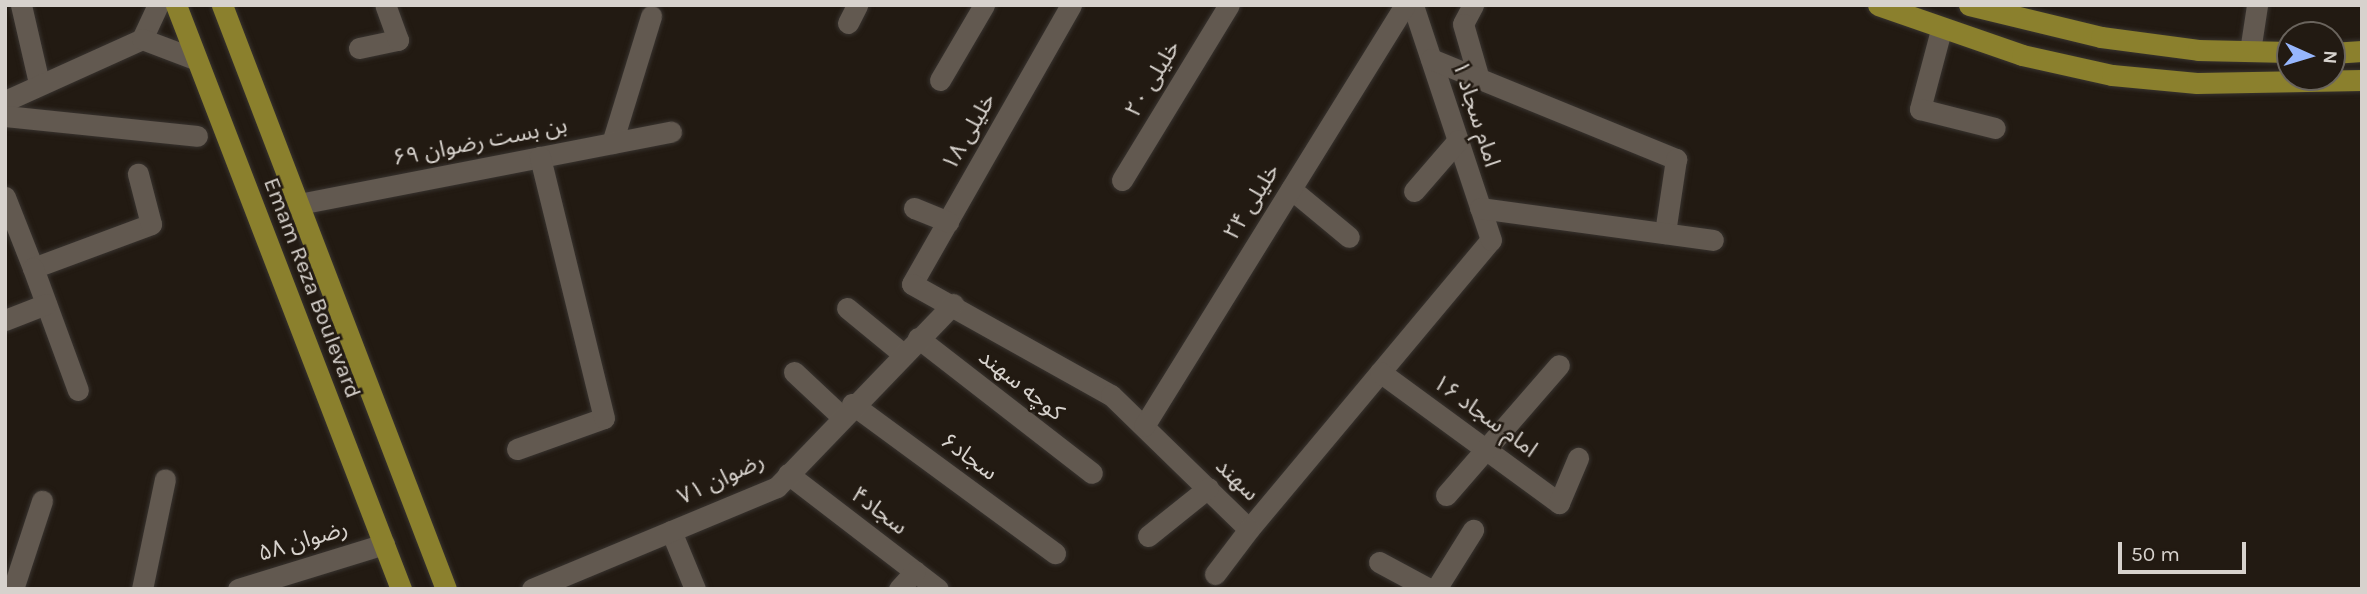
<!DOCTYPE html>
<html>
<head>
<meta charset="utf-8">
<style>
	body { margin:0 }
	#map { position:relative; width:2367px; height:594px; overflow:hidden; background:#221a12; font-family:Karla,"Noto Sans Arabic",sans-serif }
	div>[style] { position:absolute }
	.roads { filter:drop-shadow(0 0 2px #38332f) drop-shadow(0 0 2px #38332f) }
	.minor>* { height:21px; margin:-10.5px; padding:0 10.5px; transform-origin:10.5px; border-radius:10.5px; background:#625950 }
	.major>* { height:21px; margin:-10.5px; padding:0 10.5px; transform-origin:10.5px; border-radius:10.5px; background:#8b802d }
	span { translate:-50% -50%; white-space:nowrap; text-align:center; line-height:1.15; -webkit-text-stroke:5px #221a12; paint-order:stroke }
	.street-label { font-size:23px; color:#d7d2cd }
	.frame { position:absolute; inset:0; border:7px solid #d7d2cd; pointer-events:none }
	.north { position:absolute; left:2276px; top:21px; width:70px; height:70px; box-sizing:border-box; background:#221a12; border:2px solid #6a645d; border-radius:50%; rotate:94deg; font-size:19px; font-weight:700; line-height:28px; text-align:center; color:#d7d2cd }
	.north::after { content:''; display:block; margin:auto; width:24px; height:32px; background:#96b6fd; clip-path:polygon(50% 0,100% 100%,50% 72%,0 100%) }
	.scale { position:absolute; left:2118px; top:542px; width:128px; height:32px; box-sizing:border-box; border:4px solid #d7d2cd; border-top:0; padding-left:9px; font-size:21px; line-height:24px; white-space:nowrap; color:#d7d2cd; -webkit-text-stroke:5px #221a12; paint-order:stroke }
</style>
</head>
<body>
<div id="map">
	<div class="roads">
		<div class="minor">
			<i style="left:21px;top:5px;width:80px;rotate:77deg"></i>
			<i style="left:1071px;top:5px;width:321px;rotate:119.7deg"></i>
			<i style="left:912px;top:284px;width:228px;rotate:29.2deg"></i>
			<i style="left:1111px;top:395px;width:192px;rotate:44.2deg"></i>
			<i style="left:1249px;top:529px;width:377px;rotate:-50.1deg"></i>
			<i style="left:1491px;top:240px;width:248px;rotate:-108.4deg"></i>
			<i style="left:1473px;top:5px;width:21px;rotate:118deg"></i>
			<i style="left:1463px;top:24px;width:57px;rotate:73.8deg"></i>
			<i style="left:848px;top:23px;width:20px;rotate:-63deg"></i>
			<i style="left:1941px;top:30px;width:82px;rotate:104.9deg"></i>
			<i style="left:1920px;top:109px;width:77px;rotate:14.2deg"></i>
			<i style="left:142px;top:39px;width:38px;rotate:-65deg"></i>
			<i style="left:359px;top:48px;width:40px;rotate:-12deg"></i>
			<i style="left:398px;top:40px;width:37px;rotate:-110deg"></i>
			<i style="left:2250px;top:51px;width:47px;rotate:-81.3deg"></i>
			<i style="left:1431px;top:59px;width:265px;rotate:22.2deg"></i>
			<i style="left:1676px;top:159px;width:75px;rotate:98.5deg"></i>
			<i style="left:940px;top:80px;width:87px;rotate:-59.6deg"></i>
			<i style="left:5px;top:101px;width:150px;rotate:-24.3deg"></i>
			<i style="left:142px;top:39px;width:57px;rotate:20.7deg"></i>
			<i style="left:5px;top:116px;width:193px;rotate:5.9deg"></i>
			<i style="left:612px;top:143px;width:133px;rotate:-72.9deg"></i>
			<i style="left:1122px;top:180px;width:205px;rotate:-58.6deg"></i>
			<i style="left:1291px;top:189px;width:75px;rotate:39.6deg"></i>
			<i style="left:1414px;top:191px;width:67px;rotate:-49.2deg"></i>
			<i style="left:5px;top:197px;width:76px;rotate:68.5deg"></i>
			<i style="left:33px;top:268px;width:126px;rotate:-20.4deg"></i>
			<i style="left:151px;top:224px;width:52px;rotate:-104.6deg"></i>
			<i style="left:299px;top:204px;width:379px;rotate:-11deg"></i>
			<i style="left:914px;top:208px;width:37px;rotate:22deg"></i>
			<i style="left:1480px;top:208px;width:235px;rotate:7.8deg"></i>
			<i style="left:33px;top:268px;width:130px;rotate:69.8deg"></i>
			<i style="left:847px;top:308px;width:72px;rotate:39.4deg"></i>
			<i style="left:5px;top:320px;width:44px;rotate:-21.3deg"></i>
			<i style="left:918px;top:338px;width:220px;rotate:37.8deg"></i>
			<i style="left:794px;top:372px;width:64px;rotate:43.1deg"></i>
			<i style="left:1380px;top:372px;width:222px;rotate:36.2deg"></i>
			<i style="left:1559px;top:503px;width:49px;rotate:-67.1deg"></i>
			<i style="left:852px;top:404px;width:252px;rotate:36.3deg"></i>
			<i style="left:1144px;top:426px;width:495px;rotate:-58.2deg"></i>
			<i style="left:517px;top:449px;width:92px;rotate:-19.6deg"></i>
			<i style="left:604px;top:418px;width:269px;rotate:-103.8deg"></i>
			<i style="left:788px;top:474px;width:189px;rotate:37.5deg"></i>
			<i style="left:1446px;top:495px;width:172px;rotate:-49deg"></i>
			<i style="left:671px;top:531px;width:63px;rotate:67.5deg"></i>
			<i style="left:1148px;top:536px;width:77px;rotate:-38.7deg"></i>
			<i style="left:1379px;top:562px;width:57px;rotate:28.4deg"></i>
			<i style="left:1215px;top:574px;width:56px;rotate:-52.9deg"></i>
			<i style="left:13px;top:589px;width:93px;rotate:-71.8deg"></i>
			<i style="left:142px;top:589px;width:112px;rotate:-78.2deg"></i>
			<i style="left:238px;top:589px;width:153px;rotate:-17.1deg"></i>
			<i style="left:532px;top:589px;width:265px;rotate:-22.6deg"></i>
			<i style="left:777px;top:487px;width:254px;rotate:-46.1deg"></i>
			<i style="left:899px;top:589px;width:24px;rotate:-48deg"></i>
			<i style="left:1436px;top:589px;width:70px;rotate:-57.9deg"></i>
		</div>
		<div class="major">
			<i style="left:176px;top:5px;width:626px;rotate:68.93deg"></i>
			<i style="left:222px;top:5px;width:625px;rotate:69.02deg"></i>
			<i style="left:1878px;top:5px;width:152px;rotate:19.1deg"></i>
			<i style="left:2022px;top:55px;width:92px;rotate:12.5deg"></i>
			<i style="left:2112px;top:75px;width:85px;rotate:5.4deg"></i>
			<i style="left:2197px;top:83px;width:165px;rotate:-1deg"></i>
			<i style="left:1969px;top:5px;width:136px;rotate:13.6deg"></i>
			<i style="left:2101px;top:37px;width:98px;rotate:7.6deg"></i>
			<i style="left:2198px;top:50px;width:92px;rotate:1.2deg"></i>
			<i style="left:2332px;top:53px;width:30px;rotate:-4deg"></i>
		</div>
	</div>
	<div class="street-label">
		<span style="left:1153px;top:79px;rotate:-59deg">خلیلی ۲۰</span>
		<span style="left:1476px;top:114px;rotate:72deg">امام سجاد ۱</span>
		<span style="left:969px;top:132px;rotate:-60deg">خلیلی ۱۸</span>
		<span style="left:480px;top:142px;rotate:-11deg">بن بست رضوان ۶۹</span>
		<span style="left:1252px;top:202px;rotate:-58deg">خلیلی ۲۴</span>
		<span style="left:312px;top:288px;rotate:69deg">Emam Reza Boulevard</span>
		<span style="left:1021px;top:385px;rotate:38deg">كوچه سهند</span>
		<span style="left:1485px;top:416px;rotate:36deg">امام سجاد ۱۶</span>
		<span style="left:969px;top:457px;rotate:36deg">سجاد۶</span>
		<span style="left:721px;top:479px;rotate:-25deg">رضوان ۷۱</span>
		<span style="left:1237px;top:480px;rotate:44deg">سهند</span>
		<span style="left:879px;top:511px;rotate:37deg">سجاد۴</span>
		<span style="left:303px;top:541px;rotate:-17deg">رضوان ۵۸</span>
	</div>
	<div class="frame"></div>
	<div class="north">N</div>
	<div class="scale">50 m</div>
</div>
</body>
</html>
